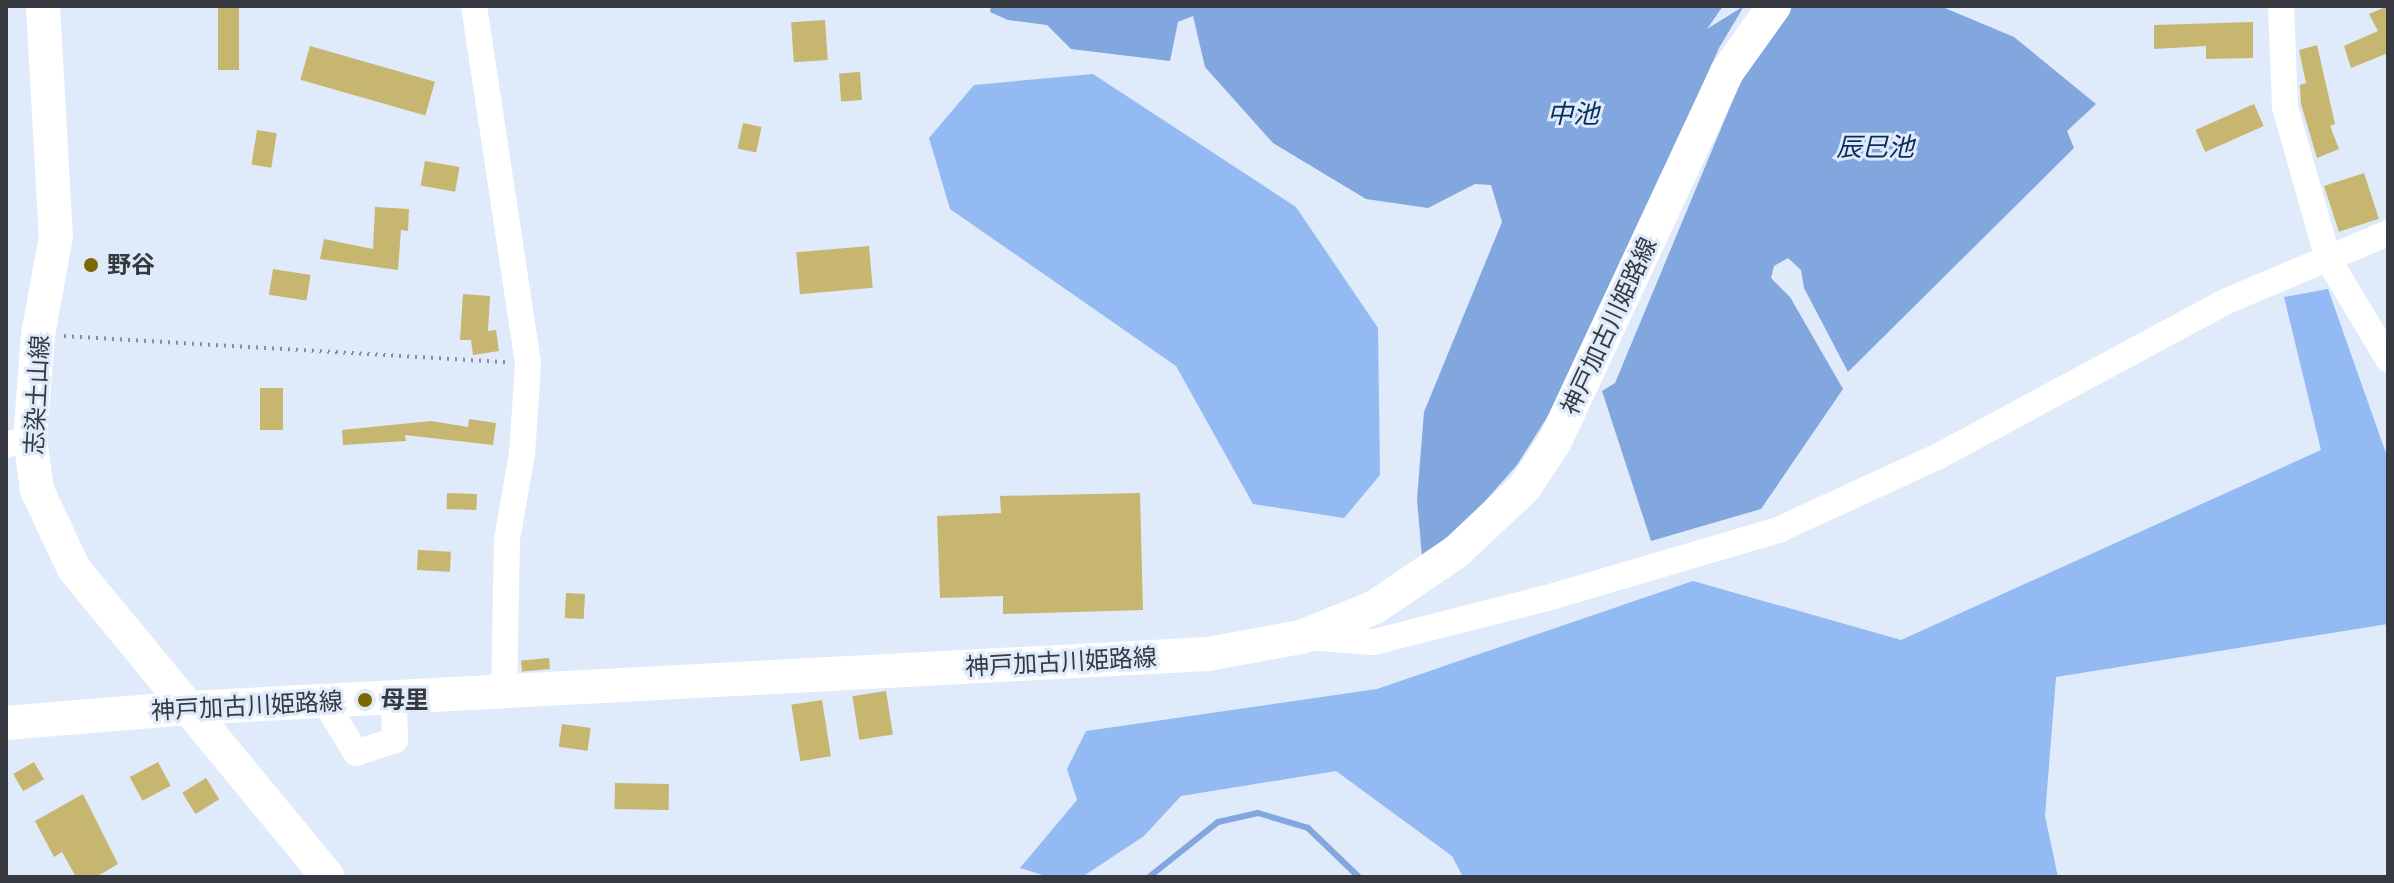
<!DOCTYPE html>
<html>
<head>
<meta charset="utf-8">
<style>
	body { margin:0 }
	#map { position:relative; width:2394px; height:883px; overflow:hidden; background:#dfeafa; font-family:"PT Sans Narrow","Noto Sans JP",sans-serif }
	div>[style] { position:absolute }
	.forest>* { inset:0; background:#93baf2 }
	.water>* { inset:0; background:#81a7de }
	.stream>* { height:6px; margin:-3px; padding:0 3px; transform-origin:3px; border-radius:3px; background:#81a7de }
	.building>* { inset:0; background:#c7b670; transform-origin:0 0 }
	.path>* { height:4px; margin-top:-2px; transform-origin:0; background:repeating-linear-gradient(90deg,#878e99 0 2px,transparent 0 8px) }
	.minor>* { height:26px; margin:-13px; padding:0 13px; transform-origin:13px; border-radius:13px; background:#fff }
	.major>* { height:34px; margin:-17px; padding:0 17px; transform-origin:17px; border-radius:17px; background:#fff }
	.dots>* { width:22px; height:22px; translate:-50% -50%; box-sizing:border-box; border:4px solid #dfeafa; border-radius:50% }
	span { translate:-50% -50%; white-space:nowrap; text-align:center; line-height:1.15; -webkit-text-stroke:6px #dfeafa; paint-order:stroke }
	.poi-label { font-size:24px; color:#363a40; font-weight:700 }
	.left { translate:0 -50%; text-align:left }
	.street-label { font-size:24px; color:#363a40 }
	.water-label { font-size:26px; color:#082c5e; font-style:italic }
	.frame { position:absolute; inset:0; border:8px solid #363a40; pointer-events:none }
</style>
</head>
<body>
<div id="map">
	<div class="forest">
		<i style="clip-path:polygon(1093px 74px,1296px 207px,1378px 328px,1380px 475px,1344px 518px,1253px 504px,1176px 366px,950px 209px,929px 138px,974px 85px)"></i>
		<i style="clip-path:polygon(2328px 289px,2388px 459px,2388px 624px,2056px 677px,2045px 816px,2058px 877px,1463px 877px,1452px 856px,1336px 771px,1181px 796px,1144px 836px,1082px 877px,1049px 877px,1020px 868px,1077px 800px,1067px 769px,1086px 731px,1377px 689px,1693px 581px,1901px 640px,2321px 450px,2284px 297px)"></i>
	</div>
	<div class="water">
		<i style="clip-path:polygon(991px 6px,1723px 6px,1707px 29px,1744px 6px,1719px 48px,1577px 370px,1517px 465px,1465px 524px,1422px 557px,1417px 499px,1424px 412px,1502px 222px,1491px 185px,1475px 184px,1428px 208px,1366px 199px,1273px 143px,1205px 67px,1193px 16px,1178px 22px,1170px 61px,1071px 49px,1047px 25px,1008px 20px,990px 12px)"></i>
		<i style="clip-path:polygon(1793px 6px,1940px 6px,2014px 37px,2096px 104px,2067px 131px,2074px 148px,1848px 372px,1804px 288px,1801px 270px,1788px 258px,1774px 266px,1771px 278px,1790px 297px,1843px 389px,1761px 509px,1651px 541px,1602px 391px,1615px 383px,1745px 71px)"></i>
	</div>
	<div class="stream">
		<i style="left:1149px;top:877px;width:88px;rotate:-38.6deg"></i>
		<i style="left:1218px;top:822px;width:41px;rotate:-12.7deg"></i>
		<i style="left:1258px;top:813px;width:52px;rotate:16.7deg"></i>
		<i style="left:1308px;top:828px;width:71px;rotate:43.9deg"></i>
	</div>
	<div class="building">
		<i style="left:218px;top:6px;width:21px;height:64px"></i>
		<i style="clip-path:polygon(2388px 6px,2388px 53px,2351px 68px,2344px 46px,2378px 31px,2369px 14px)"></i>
		<i style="left:825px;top:20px;width:40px;height:34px;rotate:86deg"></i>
		<i style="clip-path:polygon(2253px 22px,2253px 58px,2206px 59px,2206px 46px,2154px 49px,2154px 25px)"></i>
		<i style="clip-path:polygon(2317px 45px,2335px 124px,2330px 126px,2339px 149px,2317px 158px,2301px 104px,2300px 85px,2306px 83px,2299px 50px)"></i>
		<i style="left:310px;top:46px;width:130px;height:35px;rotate:16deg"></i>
		<i style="left:860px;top:72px;width:28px;height:21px;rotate:86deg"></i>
		<i style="left:2254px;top:104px;width:24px;height:64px;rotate:66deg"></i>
		<i style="left:743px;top:123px;width:19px;height:26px;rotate:12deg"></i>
		<i style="left:257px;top:130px;width:20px;height:35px;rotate:9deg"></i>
		<i style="left:425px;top:161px;width:35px;height:25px;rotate:10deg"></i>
		<i style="left:2364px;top:173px;width:48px;height:42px;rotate:72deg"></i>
		<i style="clip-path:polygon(375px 207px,409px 209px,408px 231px,401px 230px,398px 270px,320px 259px,324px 239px,373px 249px)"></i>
		<i style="left:869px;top:246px;width:42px;height:73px;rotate:85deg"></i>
		<i style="left:273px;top:269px;width:38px;height:26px;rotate:9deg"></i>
		<i style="clip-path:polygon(463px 294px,490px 296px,488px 331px,496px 330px,499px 351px,473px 355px,471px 340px,460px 340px)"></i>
		<i style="left:260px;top:388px;width:23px;height:42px"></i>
		<i style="clip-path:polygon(469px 419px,496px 423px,493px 445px,405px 435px,406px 441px,343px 445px,342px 430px,431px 421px,468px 427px)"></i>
		<i style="left:447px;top:493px;width:30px;height:16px;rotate:2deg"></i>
		<i style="clip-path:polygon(1140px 493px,1143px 610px,1003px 614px,1003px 596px,940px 598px,937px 516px,1001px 513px,1000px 496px)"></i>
		<i style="left:418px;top:550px;width:33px;height:20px;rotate:3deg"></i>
		<i style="left:566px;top:593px;width:19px;height:25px;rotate:3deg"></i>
		<i style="left:549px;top:658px;width:11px;height:28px;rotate:85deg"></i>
		<i style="left:886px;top:691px;width:44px;height:34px;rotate:81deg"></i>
		<i style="left:822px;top:700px;width:57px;height:31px;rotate:81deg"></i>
		<i style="left:562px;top:724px;width:29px;height:23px;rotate:8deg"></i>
		<i style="left:34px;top:762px;width:20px;height:24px;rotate:60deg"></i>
		<i style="left:158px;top:762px;width:27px;height:32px;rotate:62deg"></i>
		<i style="left:206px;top:778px;width:25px;height:28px;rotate:58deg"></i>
		<i style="left:615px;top:783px;width:54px;height:26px;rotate:1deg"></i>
		<i style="clip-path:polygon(83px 794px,118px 864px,96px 877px,76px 877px,62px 852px,54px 857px,35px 821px)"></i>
	</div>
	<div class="path">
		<i style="left:64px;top:336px;width:444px;rotate:3.4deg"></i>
	</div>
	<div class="minor">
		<i style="left:474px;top:6px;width:362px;rotate:81.4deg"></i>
		<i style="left:528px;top:364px;width:90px;rotate:93.8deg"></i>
		<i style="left:522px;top:454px;width:86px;rotate:100deg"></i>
		<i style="left:507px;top:539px;width:155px;rotate:91.1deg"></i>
		<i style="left:2281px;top:6px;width:101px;rotate:87.7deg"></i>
		<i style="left:2285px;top:107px;width:158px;rotate:74.2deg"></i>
		<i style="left:2328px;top:259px;width:117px;rotate:59deg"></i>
		<i style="left:6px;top:445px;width:25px;rotate:-16deg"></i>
		<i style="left:1304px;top:637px;width:70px;rotate:4.1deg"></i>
		<i style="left:1374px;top:642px;width:186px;rotate:-14.3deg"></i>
		<i style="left:1554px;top:596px;width:234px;rotate:-16.4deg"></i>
		<i style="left:1778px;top:530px;width:175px;rotate:-24.7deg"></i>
		<i style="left:1937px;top:457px;width:329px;rotate:-28.3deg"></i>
		<i style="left:2227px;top:301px;width:175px;rotate:-22.9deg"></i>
		<i style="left:325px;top:702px;width:60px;rotate:58.7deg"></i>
		<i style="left:356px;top:753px;width:41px;rotate:-18.4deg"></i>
		<i style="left:395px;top:740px;width:41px;rotate:-91.4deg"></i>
	</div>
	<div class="major">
		<i style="left:43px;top:6px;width:230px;rotate:86.8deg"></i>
		<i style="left:56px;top:236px;width:101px;rotate:100.3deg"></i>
		<i style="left:38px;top:335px;width:103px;rotate:94.4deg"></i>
		<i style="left:30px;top:438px;width:52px;rotate:82.3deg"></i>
		<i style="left:37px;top:490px;width:87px;rotate:64.9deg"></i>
		<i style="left:74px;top:569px;width:399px;rotate:50.5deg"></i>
		<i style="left:6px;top:723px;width:183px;rotate:-4.7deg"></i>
		<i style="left:188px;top:708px;width:1021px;rotate:-3.03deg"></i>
		<i style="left:1208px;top:654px;width:95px;rotate:-10.4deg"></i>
		<i style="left:1301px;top:637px;width:80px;rotate:-22.1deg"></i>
		<i style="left:1375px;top:607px;width:98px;rotate:-34.2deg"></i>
		<i style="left:1456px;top:552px;width:95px;rotate:-43.3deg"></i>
		<i style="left:1525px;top:487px;width:55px;rotate:-56.9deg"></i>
		<i style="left:1555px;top:441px;width:407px;rotate:-65deg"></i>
		<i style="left:1727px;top:72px;width:81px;rotate:-54.5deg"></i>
	</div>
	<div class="dots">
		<i style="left:91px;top:265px;background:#7c6800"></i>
		<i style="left:365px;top:700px;background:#7c6800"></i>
	</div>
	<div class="poi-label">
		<span class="left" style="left:107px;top:265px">野谷</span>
		<span class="left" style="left:381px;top:700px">母里</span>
	</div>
	<div class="street-label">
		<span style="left:1609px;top:326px;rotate:-65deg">神戸加古川姫路線</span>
		<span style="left:37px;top:395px;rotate:-87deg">志染土山線</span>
		<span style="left:1061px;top:662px;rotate:-3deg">神戸加古川姫路線</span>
		<span style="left:247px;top:706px;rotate:-3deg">神戸加古川姫路線</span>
	</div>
	<div class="water-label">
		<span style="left:1573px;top:114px">中池</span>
		<span style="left:1875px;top:147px">辰巳池</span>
	</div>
	<div class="frame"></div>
</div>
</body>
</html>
